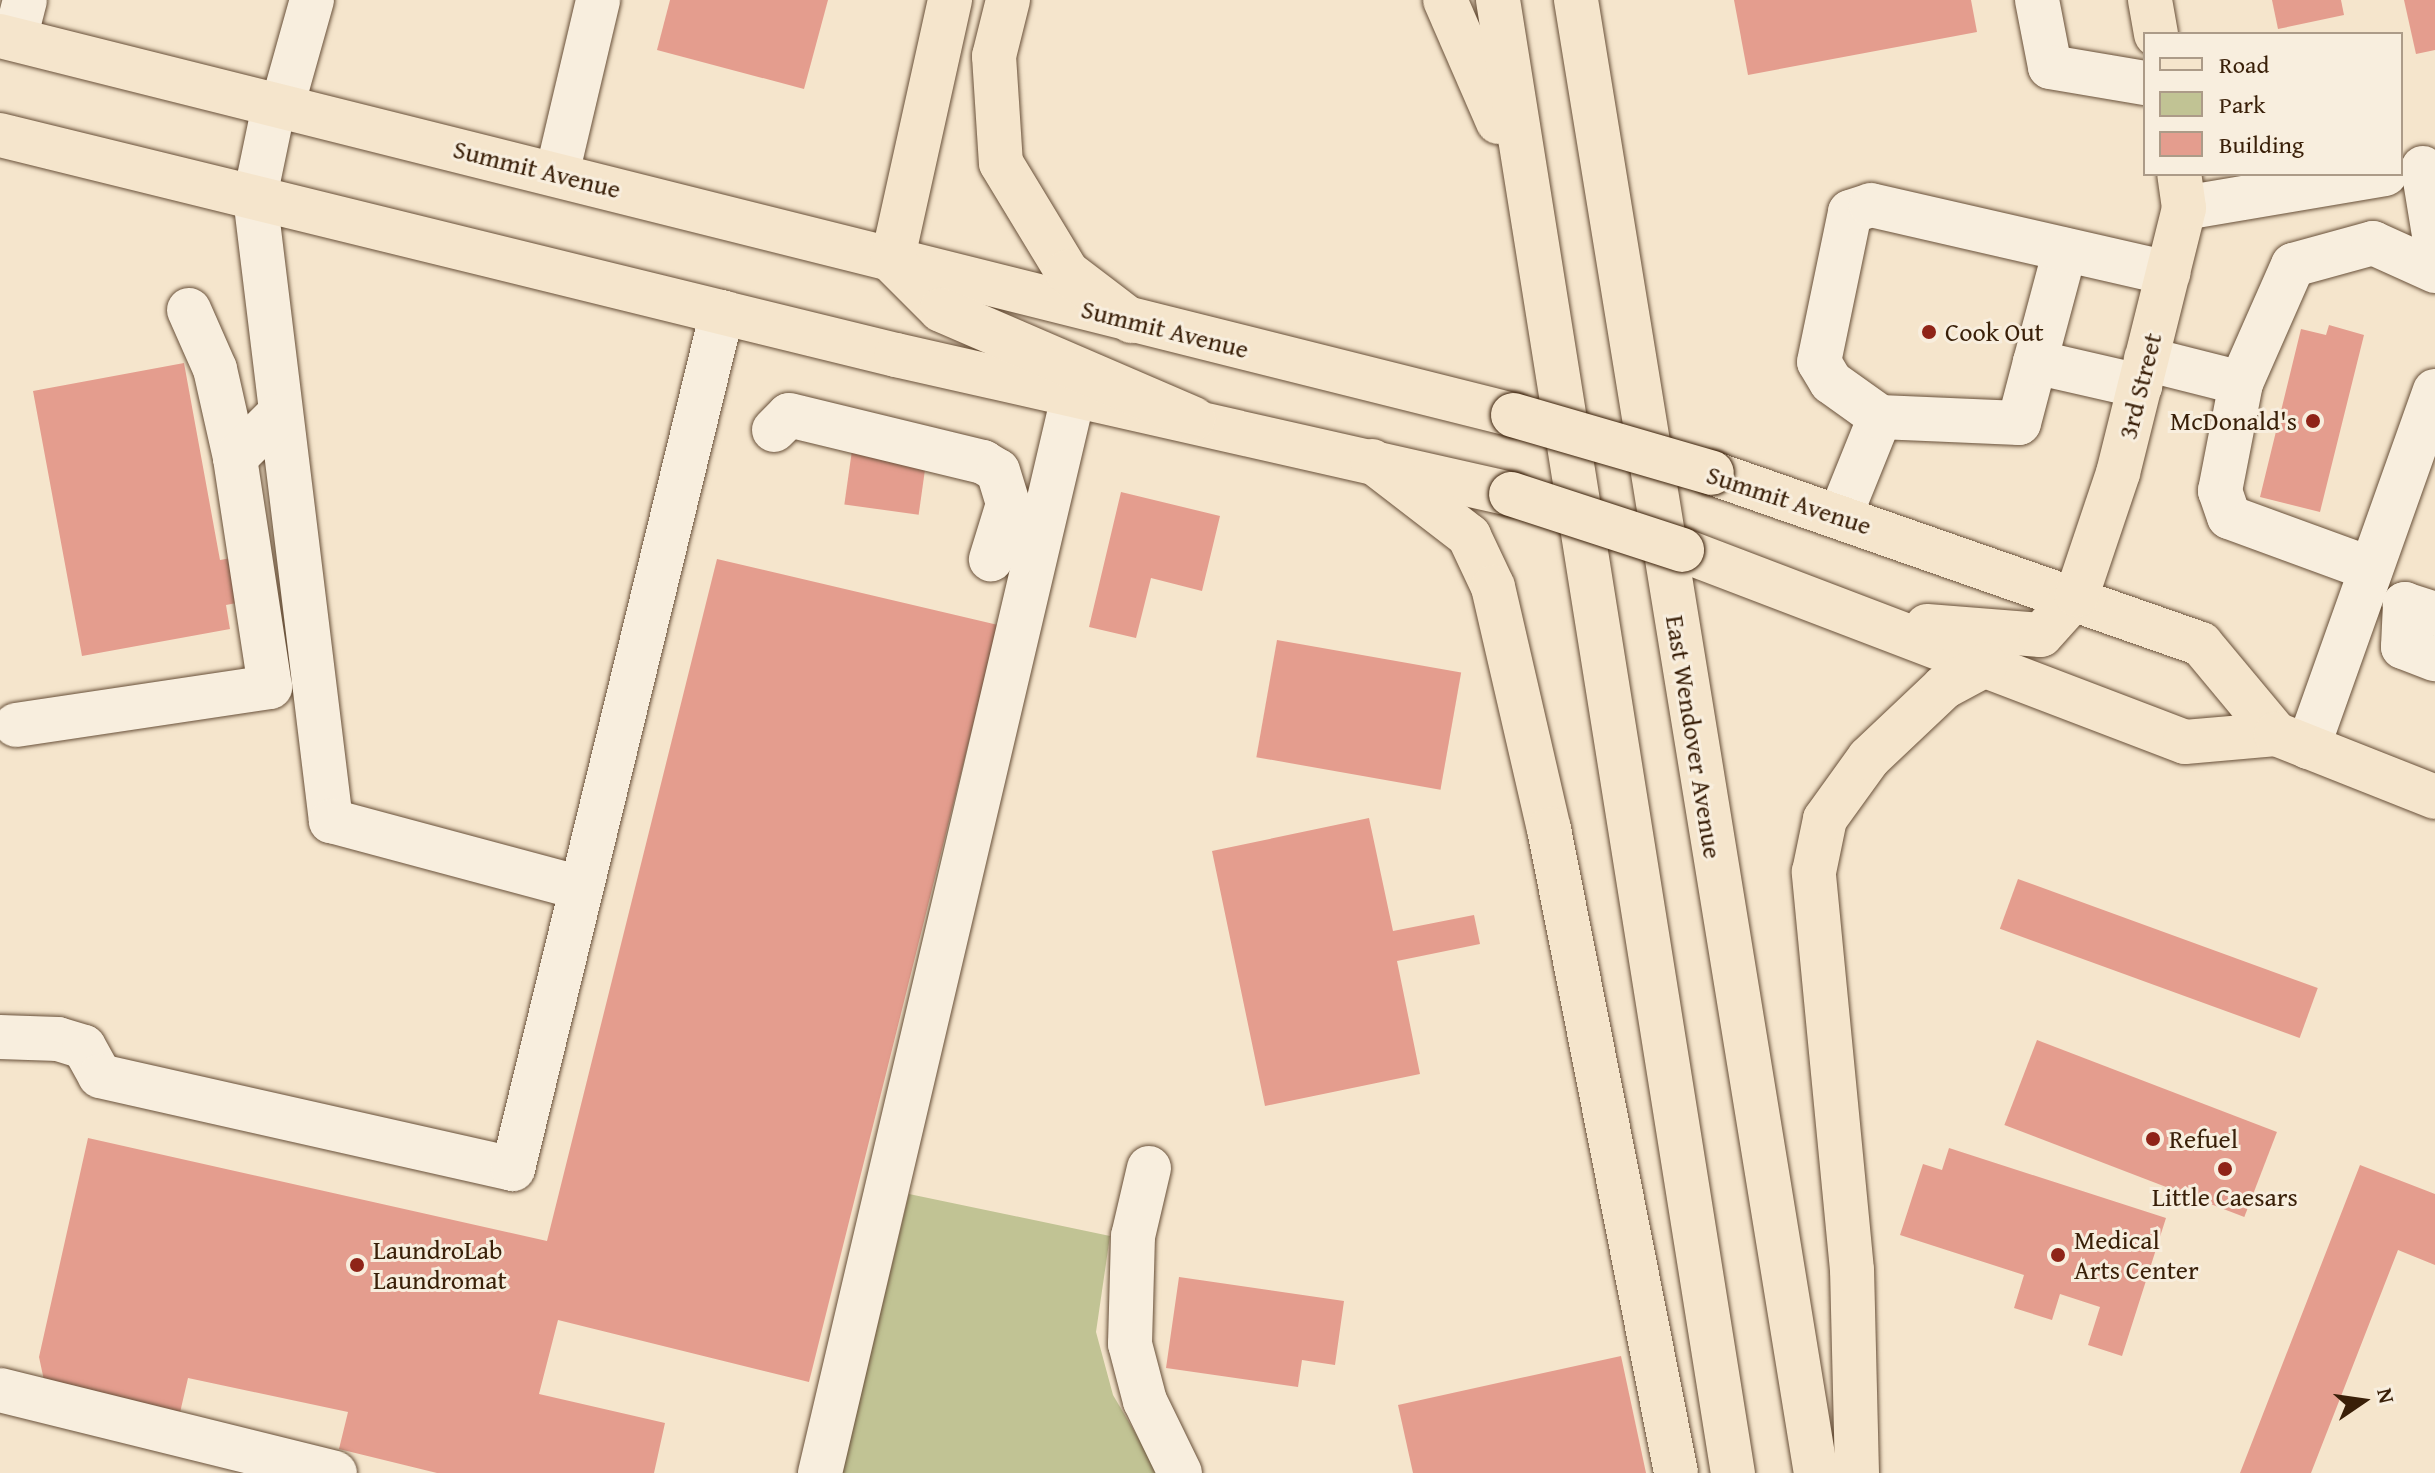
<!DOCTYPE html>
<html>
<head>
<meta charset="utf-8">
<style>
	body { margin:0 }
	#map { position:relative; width:2435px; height:1473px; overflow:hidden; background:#f5e5cc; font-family:"Gentium Book Plus",serif }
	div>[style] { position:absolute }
	.green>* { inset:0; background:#c1c394 }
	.building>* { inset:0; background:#e49d8e; transform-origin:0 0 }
	.roads { filter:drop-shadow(0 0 2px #685039) drop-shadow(0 0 2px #685039) }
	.minor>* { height:44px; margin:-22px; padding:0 22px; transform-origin:22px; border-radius:22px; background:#f8eede }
	.major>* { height:44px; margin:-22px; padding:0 22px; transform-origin:22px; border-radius:22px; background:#f5e5cc }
	.highway>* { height:44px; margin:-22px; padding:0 22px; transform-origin:22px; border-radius:22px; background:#f5e5cc }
	.bridges { filter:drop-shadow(0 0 2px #391f08) drop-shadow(0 0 2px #391f08) }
	.major-bridge>* { height:44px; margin:-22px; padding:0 22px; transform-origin:22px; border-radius:22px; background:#f5e5cc }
	.dots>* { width:22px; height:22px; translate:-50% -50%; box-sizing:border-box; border:4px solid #f8eede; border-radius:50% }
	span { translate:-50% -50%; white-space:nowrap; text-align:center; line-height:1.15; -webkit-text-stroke:6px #f8eede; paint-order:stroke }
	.street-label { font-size:26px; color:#391f08 }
	.poi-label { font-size:26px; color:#391f08 }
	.left { translate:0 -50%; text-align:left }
	.right { translate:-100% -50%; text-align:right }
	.legend { position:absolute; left:2143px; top:32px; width:260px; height:144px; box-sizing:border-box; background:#f8eede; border:2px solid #ac9b88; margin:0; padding:10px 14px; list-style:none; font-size:24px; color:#391f08 }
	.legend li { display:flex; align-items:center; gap:16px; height:40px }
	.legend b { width:40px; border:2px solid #ac9b88 }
	.north { position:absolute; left:2323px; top:1361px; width:80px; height:80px; -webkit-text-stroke:6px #f8eede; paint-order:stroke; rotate:77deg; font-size:22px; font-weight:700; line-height:32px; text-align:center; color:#391f08 }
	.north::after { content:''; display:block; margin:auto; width:28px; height:36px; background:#391f08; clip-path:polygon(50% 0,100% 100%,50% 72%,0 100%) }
</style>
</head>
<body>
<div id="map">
	<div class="green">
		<i style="clip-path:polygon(909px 1194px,1110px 1236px,1096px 1332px,1113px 1395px,1159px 1473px,842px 1473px)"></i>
	</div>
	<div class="building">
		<i style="clip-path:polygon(670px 0,828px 0,804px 89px,657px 50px)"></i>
		<i style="clip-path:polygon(1734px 0,1971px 0,1977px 32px,1748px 75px)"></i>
		<i style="clip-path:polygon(2272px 0,2341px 0,2344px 15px,2278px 29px)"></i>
		<i style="clip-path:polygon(2404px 0,2435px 0,2435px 50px,2416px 54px)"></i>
		<i style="clip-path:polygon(2329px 325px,2364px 335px,2320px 512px,2260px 497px,2301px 329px,2326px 335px)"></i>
		<i style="clip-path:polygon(184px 363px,220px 560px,248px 555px,257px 599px,226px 605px,230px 629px,82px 656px,33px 391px)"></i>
		<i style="left:853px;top:443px;width:75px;height:62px;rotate:8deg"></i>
		<i style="clip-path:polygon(1121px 492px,1220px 516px,1202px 591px,1151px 578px,1136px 638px,1089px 627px)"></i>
		<i style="clip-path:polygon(717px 559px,998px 625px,809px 1382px,558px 1320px,539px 1394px,665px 1423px,654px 1473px,437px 1473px,339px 1449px,348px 1412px,188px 1378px,179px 1417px,45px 1385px,39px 1357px,88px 1138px,547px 1241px)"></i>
		<i style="left:1277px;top:640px;width:187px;height:119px;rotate:10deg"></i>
		<i style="clip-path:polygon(1369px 818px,1393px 931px,1474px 915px,1480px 944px,1397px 961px,1420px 1074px,1265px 1106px,1212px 851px)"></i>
		<i style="left:2018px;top:879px;width:319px;height:53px;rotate:20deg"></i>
		<i style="left:2037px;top:1040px;width:257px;height:91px;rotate:21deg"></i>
		<i style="clip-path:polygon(1949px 1148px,2166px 1218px,2122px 1356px,2088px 1345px,2100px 1307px,2060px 1294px,2052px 1320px,2014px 1308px,2024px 1275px,1900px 1235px,1923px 1164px,1942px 1170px)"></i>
		<i style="clip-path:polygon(2360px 1165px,2435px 1194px,2435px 1265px,2398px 1250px,2311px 1473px,2240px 1473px)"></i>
		<i style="clip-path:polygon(1179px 1277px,1344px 1301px,1335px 1365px,1302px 1360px,1298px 1387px,1166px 1368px)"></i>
		<i style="clip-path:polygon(1621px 1356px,1646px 1473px,1413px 1473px,1398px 1405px)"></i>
	</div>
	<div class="roads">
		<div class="minor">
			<i style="left:2037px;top:0;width:68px;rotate:79deg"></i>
			<i style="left:2050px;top:67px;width:96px;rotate:9.6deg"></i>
			<i style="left:15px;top:39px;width:40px;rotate:-75.6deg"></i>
			<i style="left:275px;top:101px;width:98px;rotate:101.8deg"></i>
			<i style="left:255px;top:197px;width:629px;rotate:83.06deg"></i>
			<i style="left:331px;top:821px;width:259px;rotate:15deg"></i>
			<i style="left:283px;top:103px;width:107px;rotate:-74.3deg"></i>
			<i style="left:2423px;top:168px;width:74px;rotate:80.7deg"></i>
			<i style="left:557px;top:174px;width:179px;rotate:-76.7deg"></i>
			<i style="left:2184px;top:208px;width:204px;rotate:-9.6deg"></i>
			<i style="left:189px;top:310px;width:64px;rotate:66.2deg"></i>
			<i style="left:215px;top:369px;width:91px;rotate:77.3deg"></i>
			<i style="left:2146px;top:359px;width:98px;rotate:14.2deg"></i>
			<i style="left:2035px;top:362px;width:116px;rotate:-75deg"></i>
			<i style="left:1880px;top:417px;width:60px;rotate:-144.5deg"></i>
			<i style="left:1831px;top:382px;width:23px;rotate:-121deg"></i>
			<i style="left:1819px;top:362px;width:153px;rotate:-78.3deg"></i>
			<i style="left:1850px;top:212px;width:22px;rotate:-18deg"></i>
			<i style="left:1871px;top:205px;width:305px;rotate:12.9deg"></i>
			<i style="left:774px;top:430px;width:21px;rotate:-45deg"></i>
			<i style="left:789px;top:415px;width:200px;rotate:13.6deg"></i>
			<i style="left:983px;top:462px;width:17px;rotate:31deg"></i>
			<i style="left:998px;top:471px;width:34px;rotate:73deg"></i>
			<i style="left:1008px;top:504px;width:58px;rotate:107.2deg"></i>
			<i style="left:1840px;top:516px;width:107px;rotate:-68deg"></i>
			<i style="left:1880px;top:417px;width:139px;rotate:2.5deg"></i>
			<i style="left:2019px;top:423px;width:63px;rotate:-75.3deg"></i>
			<i style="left:2035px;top:362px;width:108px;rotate:12.9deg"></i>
			<i style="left:2371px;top:569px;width:151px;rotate:-159.9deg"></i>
			<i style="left:2229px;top:517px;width:28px;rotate:-109deg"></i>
			<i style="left:2220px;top:491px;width:110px;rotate:-79deg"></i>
			<i style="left:2241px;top:383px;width:129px;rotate:-66.2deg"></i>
			<i style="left:2293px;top:265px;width:83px;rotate:-15.4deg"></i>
			<i style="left:2373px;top:243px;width:68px;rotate:24.3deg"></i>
			<i style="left:2435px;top:614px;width:32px;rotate:-162deg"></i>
			<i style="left:2405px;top:604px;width:43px;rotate:92.7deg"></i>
			<i style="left:2403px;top:647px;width:34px;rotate:21deg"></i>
			<i style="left:16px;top:725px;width:257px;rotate:-8.5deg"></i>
			<i style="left:270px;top:687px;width:232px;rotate:-98.7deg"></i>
			<i style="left:235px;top:458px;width:59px;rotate:-45deg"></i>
			<i style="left:2308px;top:747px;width:378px;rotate:-70.4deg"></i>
			<i style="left:0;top:1037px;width:58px;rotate:2deg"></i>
			<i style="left:58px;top:1039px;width:27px;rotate:17deg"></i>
			<i style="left:84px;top:1047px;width:33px;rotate:61deg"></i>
			<i style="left:100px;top:1076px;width:423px;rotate:12.7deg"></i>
			<i style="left:513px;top:1169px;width:882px;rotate:-76.29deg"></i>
			<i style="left:1149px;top:1168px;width:70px;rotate:103.2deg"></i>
			<i style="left:1133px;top:1236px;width:108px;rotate:91.6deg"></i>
			<i style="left:1130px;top:1344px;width:59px;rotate:75.3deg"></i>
			<i style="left:1145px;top:1401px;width:80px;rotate:64.1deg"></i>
			<i style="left:0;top:1390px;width:345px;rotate:13.9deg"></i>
			<i style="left:820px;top:1473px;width:1109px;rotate:-76.77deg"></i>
		</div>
		<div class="major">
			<i style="left:2150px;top:0;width:35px;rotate:80deg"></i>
			<i style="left:0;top:36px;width:1560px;rotate:14.06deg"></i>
			<i style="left:0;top:135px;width:923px;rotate:13.8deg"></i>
			<i style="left:896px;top:355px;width:631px;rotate:12.74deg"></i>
			<i style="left:1712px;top:473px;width:518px;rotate:19.27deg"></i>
			<i style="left:2201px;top:644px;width:117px;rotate:50.2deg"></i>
			<i style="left:1682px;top:550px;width:538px;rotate:20.89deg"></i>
			<i style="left:2185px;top:742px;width:91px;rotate:-5deg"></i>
			<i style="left:2276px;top:734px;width:171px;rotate:21.6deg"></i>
			<i style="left:1927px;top:626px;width:114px;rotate:4.5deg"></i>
			<i style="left:2041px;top:635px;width:54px;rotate:-48deg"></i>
			<i style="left:2077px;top:595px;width:129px;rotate:-71.4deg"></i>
			<i style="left:2118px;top:473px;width:273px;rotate:-76deg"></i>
			<i style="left:2184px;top:208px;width:34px;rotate:-98deg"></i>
		</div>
		<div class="highway">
			<i style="left:950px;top:0;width:267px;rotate:102.5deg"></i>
			<i style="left:892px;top:261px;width:69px;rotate:45deg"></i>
			<i style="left:941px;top:310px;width:275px;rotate:23.3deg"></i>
			<i style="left:1008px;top:0;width:58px;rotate:104deg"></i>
			<i style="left:994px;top:56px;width:107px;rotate:86.3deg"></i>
			<i style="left:1001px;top:163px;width:127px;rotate:58.8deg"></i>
			<i style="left:1067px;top:272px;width:81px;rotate:37.4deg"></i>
			<i style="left:1445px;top:0;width:133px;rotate:66.5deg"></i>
			<i style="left:1498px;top:0;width:1492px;rotate:80.94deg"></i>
			<i style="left:1576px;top:0;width:1492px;rotate:80.75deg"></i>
			<i style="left:1372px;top:461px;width:123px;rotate:37.7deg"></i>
			<i style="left:1469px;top:536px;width:56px;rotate:64.8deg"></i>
			<i style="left:1493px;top:587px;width:248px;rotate:77deg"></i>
			<i style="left:1549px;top:829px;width:656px;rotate:78.84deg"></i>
			<i style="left:1857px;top:1473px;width:203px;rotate:-91.4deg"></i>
			<i style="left:1852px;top:1270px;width:400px;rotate:-95.5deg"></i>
			<i style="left:1814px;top:872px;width:54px;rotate:-78.3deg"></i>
			<i style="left:1825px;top:819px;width:75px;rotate:-54.2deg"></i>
			<i style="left:1869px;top:758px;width:103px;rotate:-43.4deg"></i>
			<i style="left:1944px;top:687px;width:47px;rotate:-28.2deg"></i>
		</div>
	</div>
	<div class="bridges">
		<div class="major-bridge">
			<i style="left:1513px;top:415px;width:207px;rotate:16.2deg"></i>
			<i style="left:1511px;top:494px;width:180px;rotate:18.1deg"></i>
		</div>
	</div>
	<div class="dots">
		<i style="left:1929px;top:332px;background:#8f2418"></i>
		<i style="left:2313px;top:421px;background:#8f2418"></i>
		<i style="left:2153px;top:1139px;background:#8f2418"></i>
		<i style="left:2225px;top:1169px;background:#8f2418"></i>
		<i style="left:2058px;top:1255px;background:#8f2418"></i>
		<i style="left:357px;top:1265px;background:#8f2418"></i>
	</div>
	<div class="street-label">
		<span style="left:537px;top:169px;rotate:14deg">Summit Avenue</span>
		<span style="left:1165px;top:329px;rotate:14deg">Summit Avenue</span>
		<span style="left:2140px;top:386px;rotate:-76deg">3rd Street</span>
		<span style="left:1789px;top:500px;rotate:18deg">Summit Avenue</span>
		<span style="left:1694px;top:737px;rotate:81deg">East Wendover Avenue</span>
	</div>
	<div class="poi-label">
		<span class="left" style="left:1945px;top:332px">Cook Out</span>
		<span class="right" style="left:2297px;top:421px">McDonald's</span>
		<span class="left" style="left:2169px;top:1139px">Refuel</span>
		<span style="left:2225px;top:1197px">Little Caesars</span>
		<span class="left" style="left:2074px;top:1255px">Medical<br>Arts Center</span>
		<span class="left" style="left:373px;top:1265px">LaundroLab<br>Laundromat</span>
	</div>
	<ul class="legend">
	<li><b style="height:10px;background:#f5e5cc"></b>Road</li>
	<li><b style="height:22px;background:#c1c394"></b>Park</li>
	<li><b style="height:22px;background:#e49d8e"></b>Building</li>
	</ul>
	<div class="north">N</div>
</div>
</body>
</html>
